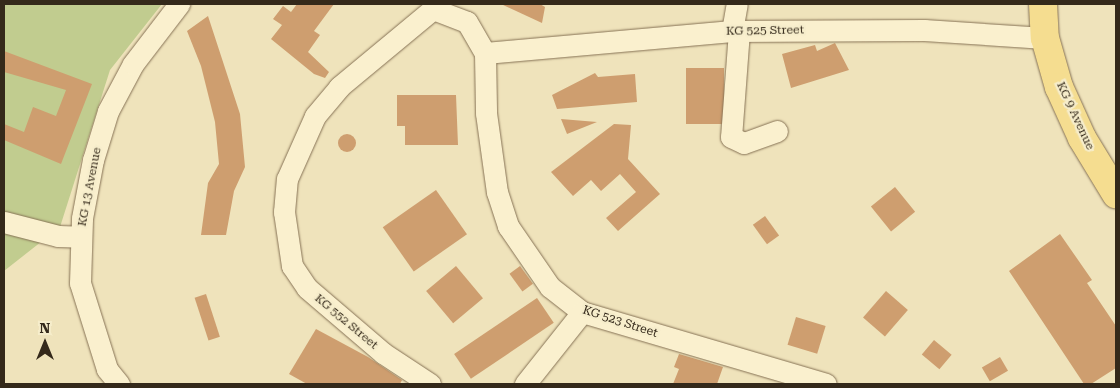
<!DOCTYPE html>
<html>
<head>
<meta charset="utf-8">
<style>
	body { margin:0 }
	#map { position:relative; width:1120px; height:388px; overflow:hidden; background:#efe3bb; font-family:"Roboto Serif",serif }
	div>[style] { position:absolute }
	.green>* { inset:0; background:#c1cc8f }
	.building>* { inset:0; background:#ce9e6f; transform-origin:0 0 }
	.round { border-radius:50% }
	.roads { filter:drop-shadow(0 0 1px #867255) drop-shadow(0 0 1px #867255) }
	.minor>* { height:21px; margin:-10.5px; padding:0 10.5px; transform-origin:10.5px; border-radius:10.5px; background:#faf0ce }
	.major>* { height:28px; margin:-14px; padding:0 14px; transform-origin:14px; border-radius:14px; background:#f5dd90 }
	span { translate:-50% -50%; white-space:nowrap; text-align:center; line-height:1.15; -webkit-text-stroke:4.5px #f6edcb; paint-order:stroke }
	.street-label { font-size:12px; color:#34291a }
	.frame { position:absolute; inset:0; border:5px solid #34291a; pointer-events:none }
	.north { position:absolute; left:20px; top:318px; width:50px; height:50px; -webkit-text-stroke:4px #f6edcb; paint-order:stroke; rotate:0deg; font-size:14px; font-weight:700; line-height:20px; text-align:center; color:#34291a }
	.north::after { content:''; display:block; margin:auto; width:18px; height:22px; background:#34291a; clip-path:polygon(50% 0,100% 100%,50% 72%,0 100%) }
</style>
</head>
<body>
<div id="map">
	<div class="green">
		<i style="clip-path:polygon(4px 4px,162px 4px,110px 70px,60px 227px,4px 271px)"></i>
	</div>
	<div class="building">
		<i style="clip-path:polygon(297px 4px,334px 4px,314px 31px,320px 35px,308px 52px,329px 72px,325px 78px,314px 74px,271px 39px,282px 25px,273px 19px,283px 6px,291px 12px)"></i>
		<i style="clip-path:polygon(501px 4px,540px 4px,545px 7px,542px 23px)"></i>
		<i style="clip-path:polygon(208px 16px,240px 114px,245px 167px,234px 191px,226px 235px,201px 235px,208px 183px,219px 164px,215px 122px,201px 66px,187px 31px)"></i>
		<i style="clip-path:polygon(835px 43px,849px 70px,791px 88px,782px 54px,815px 45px,817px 51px)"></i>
		<i style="clip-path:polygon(4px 51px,92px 84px,61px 164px,4px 140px,4px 124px,24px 132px,33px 107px,56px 116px,66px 90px,4px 72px)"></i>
		<i style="left:686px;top:68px;width:38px;height:56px"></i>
		<i style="clip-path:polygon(595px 73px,598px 77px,635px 74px,637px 102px,557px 109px,552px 95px)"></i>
		<i style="clip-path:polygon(397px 95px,456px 95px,458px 145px,405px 145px,405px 126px,397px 126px)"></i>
		<i style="clip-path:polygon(561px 119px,597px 122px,567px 134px)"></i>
		<i style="clip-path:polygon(614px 124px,631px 125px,628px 159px,660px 194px,618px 231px,606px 218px,636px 192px,620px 174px,601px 191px,591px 180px,573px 196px,551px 172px)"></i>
		<i class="round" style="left:338px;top:134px;width:18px;height:18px"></i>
		<i style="left:895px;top:187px;width:32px;height:31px;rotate:51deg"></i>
		<i style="left:436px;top:190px;width:54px;height:65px;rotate:55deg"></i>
		<i style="left:765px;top:216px;width:24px;height:15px;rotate:54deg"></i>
		<i style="clip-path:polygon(1060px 234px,1092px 280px,1087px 283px,1116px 326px,1116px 368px,1091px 384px,1084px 384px,1009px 271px)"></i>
		<i style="left:456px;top:266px;width:42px;height:39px;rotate:50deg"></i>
		<i style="left:520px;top:266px;width:22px;height:13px;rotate:54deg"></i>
		<i style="left:886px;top:291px;width:29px;height:35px;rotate:41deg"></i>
		<i style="left:206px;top:294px;width:45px;height:12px;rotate:72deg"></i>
		<i style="left:537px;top:298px;width:30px;height:100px;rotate:56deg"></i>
		<i style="left:796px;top:317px;width:31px;height:29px;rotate:17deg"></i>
		<i style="clip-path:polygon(316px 329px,368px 357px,402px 380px,400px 384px,307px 384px,289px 374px)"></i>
		<i style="left:934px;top:340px;width:23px;height:19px;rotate:40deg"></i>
		<i style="clip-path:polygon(679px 354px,723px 367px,717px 384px,673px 384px,679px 369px,674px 367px)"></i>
		<i style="left:1000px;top:357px;width:16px;height:21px;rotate:60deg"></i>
	</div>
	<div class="roads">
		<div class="minor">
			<i style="left:433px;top:9px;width:36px;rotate:21deg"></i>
			<i style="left:467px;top:22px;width:36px;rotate:60deg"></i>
			<i style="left:485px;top:53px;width:60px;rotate:89deg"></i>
			<i style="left:486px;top:113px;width:80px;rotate:82.1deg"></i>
			<i style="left:497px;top:192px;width:36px;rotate:72deg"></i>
			<i style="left:508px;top:226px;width:74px;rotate:55.5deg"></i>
			<i style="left:550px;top:287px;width:41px;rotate:38deg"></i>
			<i style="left:582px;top:312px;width:254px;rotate:16.4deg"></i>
			<i style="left:732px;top:31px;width:27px;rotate:-80deg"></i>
			<i style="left:739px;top:31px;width:106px;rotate:94.3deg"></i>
			<i style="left:731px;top:137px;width:14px;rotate:25deg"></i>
			<i style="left:744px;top:143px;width:35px;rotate:-20deg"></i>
			<i style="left:485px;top:53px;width:248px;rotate:-5.1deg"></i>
			<i style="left:732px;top:31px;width:192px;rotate:-0.3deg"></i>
			<i style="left:924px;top:30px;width:121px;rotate:3.8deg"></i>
			<i style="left:4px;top:222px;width:56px;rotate:14.5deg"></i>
			<i style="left:58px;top:236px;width:23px;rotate:2deg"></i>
			<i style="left:119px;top:384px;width:19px;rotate:-129deg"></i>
			<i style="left:107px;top:369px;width:90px;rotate:-107.4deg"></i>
			<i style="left:80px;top:283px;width:65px;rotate:-88.2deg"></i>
			<i style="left:82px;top:218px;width:59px;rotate:-79.3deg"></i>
			<i style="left:93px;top:160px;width:51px;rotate:-73deg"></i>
			<i style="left:108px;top:111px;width:53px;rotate:-62deg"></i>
			<i style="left:133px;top:64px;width:76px;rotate:-52.5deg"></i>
			<i style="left:430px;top:384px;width:56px;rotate:-146.6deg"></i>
			<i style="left:383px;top:353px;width:100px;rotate:-139.5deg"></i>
			<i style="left:307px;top:288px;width:27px;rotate:-124deg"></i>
			<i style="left:292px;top:266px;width:55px;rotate:-98.4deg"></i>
			<i style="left:284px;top:212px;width:33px;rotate:-85deg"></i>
			<i style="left:287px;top:179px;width:69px;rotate:-66deg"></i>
			<i style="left:315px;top:116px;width:38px;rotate:-50deg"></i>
			<i style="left:339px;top:87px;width:130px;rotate:-39.7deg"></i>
			<i style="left:525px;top:384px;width:92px;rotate:-51.6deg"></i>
		</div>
		<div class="major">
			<i style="left:1043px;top:4px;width:34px;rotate:87deg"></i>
			<i style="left:1045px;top:38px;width:51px;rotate:74.1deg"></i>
			<i style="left:1059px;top:87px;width:56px;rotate:65.7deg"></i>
			<i style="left:1082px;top:138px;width:66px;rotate:58.7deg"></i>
		</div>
	</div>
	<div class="street-label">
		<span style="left:765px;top:31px;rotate:-1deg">KG 525 Street</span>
		<span style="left:1075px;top:116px;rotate:65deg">KG 9 Avenue</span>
		<span style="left:90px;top:187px;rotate:-79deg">KG 13 Avenue</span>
		<span style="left:346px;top:322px;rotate:40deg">KG 552 Street</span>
		<span style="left:620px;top:322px;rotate:18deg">KG 523 Street</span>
	</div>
	<div class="frame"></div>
	<div class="north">N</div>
</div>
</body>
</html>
